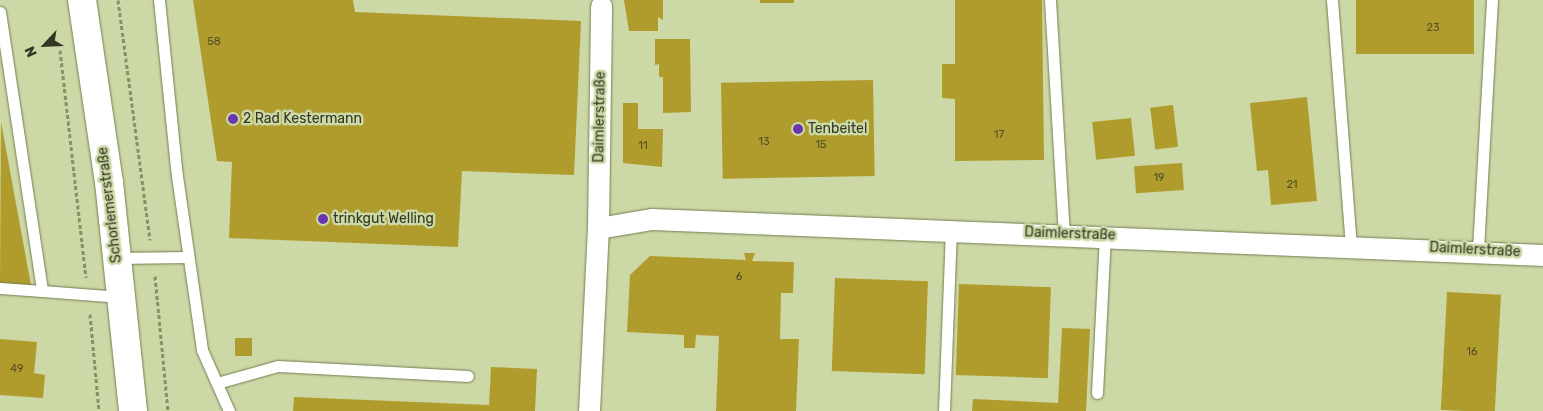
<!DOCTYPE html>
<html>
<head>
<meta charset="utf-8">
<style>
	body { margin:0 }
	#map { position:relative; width:1543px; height:411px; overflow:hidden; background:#ccd8a6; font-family:Rubik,sans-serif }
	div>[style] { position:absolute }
	.building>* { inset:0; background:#b09c2c; transform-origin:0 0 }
	.path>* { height:3px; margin-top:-1.5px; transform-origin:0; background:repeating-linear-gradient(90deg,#878f6b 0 4px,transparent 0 6.5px) }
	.roads { filter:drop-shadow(0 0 1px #747e4f) drop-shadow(0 0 1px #747e4f) }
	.lane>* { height:11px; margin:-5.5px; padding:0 5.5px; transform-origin:5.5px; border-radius:5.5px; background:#fff }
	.street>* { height:21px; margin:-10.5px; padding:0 10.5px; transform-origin:10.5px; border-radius:10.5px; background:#fff }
	.secondary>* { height:28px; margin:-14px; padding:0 14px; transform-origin:14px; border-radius:14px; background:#fff }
	.dots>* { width:14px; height:14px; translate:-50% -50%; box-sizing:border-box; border:2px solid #ccd8a6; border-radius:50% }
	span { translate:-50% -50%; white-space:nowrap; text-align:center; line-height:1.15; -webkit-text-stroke:5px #ccd8a6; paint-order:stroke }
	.number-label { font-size:11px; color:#525025 }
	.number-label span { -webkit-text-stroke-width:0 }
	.street-label { font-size:14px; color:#333723 }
	.poi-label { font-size:14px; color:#333723 }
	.left { translate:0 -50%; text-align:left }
	.north { position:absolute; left:20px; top:20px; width:50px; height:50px; -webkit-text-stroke:4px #ccd8a6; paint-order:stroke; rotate:245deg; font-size:14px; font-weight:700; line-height:20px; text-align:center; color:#333723 }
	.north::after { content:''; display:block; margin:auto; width:18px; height:22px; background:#333723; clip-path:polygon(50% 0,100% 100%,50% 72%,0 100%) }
</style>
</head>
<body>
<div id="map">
	<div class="building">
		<i style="clip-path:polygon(193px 0,353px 0,355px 12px,581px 21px,574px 175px,462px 171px,458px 247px,229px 238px,232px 162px,217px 161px)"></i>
		<i style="clip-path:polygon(624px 0,663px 0,663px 20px,658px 17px,658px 31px,629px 31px)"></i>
		<i style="left:760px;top:0;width:34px;height:3px"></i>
		<i style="clip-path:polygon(955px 0,1042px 0,1044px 160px,955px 161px,955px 99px,942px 98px,942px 64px,955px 64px)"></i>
		<i style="left:1356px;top:0;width:118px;height:54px"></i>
		<i style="clip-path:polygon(655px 39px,690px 39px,691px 112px,663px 113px,663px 77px,659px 77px,659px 64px,655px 65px)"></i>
		<i style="left:873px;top:80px;width:96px;height:152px;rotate:89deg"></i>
		<i style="clip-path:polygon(1307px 97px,1317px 201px,1271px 205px,1268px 170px,1257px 171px,1250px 103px)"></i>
		<i style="clip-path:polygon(623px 103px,638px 103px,638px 129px,663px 129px,662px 167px,623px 163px)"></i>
		<i style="left:1173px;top:105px;width:42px;height:23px;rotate:83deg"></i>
		<i style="left:1131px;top:118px;width:38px;height:39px;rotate:84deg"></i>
		<i style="clip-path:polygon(1px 122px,31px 285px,0 283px)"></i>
		<i style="left:1182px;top:163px;width:27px;height:48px;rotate:86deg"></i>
		<i style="clip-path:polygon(744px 253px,755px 253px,752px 261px,794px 262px,793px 293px,781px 293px,780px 339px,799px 339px,796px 411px,716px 411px,719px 336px,696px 335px,695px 348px,684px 348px,684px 335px,627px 332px,630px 275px,650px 256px,746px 260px)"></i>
		<i style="left:835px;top:278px;width:93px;height:93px;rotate:2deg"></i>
		<i style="left:959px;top:284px;width:92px;height:91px;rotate:2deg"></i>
		<i style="left:1447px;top:292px;width:54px;height:118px;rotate:3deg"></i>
		<i style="clip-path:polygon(1062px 328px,1090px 329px,1086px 411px,972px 411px,973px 399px,1058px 403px)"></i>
		<i style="left:235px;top:338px;width:17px;height:18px"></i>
		<i style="clip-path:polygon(0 339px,37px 342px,34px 373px,45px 375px,43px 398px,0 395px)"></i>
		<i style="clip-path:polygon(491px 367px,537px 369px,535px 411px,293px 411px,294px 397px,489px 405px)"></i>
	</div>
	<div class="path">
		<i style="left:118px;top:0;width:242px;rotate:82.4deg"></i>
		<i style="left:60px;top:50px;width:229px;rotate:83.5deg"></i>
		<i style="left:155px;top:276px;width:136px;rotate:84.5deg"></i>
		<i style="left:90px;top:314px;width:97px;rotate:84.7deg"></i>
	</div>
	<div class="roads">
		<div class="lane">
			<i style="left:159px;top:0;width:177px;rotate:84.2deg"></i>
			<i style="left:177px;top:176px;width:176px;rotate:81.8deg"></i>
			<i style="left:202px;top:350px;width:67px;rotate:66.1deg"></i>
			<i style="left:1050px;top:0;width:234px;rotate:86.6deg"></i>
			<i style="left:1332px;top:0;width:246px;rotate:85.6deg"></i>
			<i style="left:0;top:12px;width:282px;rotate:81.4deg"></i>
			<i style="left:42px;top:291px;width:79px;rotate:4.3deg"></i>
			<i style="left:1478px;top:250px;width:250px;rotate:-86.8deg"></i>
			<i style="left:117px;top:258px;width:71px;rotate:-0.8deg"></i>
			<i style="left:0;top:288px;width:42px;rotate:4.1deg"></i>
			<i style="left:217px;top:383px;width:63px;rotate:-15.6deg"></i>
			<i style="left:278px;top:366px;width:190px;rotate:3deg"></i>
			<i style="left:1097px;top:393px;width:157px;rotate:-87.1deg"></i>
			<i style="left:944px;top:411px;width:181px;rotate:-87.8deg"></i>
		</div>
		<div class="street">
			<i style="left:598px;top:228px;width:55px;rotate:-9.5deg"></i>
			<i style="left:652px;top:219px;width:892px;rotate:2.31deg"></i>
			<i style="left:589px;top:411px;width:183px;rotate:-87.2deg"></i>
			<i style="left:598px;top:228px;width:222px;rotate:-89.2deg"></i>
		</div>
		<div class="secondary">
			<i style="left:82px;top:0;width:184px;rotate:81.6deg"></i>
			<i style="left:109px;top:182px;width:230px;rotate:84deg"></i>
		</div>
	</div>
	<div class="dots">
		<i style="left:233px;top:119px;background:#6936ad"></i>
		<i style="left:798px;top:129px;background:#6936ad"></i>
		<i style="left:323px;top:219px;background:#6936ad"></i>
	</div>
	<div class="number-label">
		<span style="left:1433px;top:28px">23</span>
		<span style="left:214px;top:42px">58</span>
		<span style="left:999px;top:135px">17</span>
		<span style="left:764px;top:142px">13</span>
		<span style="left:821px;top:145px">15</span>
		<span style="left:643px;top:146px">11</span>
		<span style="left:1159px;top:178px">19</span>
		<span style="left:1292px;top:185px">21</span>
		<span style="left:739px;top:277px">6</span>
		<span style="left:1472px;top:352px">16</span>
		<span style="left:17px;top:369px">49</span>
	</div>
	<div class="street-label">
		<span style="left:600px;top:117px;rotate:-89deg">Daimlerstraße</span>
		<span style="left:110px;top:205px;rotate:-97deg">Schorlemerstraße</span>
		<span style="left:1070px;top:234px;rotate:2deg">Daimlerstraße</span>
		<span style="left:1475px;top:250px;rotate:3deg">Daimlerstraße</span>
	</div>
	<div class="poi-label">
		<span class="left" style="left:243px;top:119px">2 Rad Kestermann</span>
		<span class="left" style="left:808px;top:129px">Tenbeitel</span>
		<span class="left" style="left:333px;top:219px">trinkgut Welling</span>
	</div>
	<div class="north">N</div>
</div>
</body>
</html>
